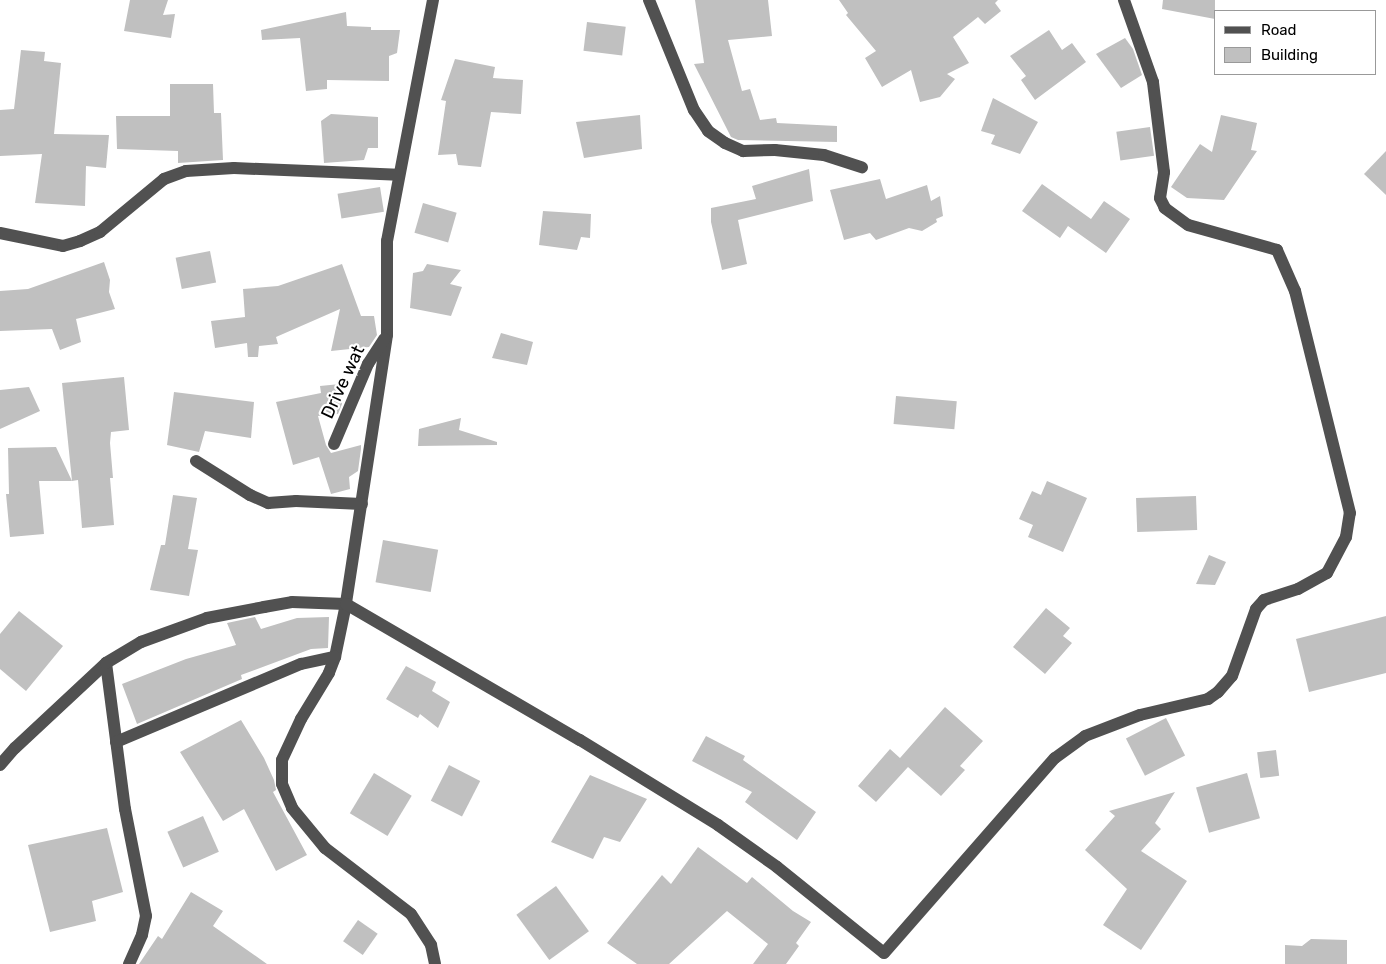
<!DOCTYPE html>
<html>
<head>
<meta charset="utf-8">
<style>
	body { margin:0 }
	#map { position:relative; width:1386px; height:964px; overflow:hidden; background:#fff; font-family:Rubik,sans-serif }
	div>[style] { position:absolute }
	.building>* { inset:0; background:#c0c0c0; transform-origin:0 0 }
	.minor>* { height:12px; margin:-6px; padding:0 6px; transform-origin:6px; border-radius:6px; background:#515151 }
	span { translate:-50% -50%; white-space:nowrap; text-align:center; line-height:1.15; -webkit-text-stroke:4.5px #fff; paint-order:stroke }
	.street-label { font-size:18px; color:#000 }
	.legend { position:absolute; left:1214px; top:10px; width:162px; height:65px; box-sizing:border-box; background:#fff; border:1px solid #999; margin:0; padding:6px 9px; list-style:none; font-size:15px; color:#000 }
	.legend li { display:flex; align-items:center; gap:10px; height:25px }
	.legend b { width:25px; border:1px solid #999 }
</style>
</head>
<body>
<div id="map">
	<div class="building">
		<i style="clip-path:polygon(130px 0,168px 0,163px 15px,175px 14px,171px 38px,124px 31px)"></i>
		<i style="clip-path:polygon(695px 0,768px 0,772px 36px,728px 40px,742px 91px,750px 89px,760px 120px,776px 118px,777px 123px,837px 126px,837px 142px,738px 140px,731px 137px,694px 64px,704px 63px)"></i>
		<i style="clip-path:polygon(839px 0,998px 0,995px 3px,1001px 11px,985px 24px,978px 17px,953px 37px,969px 63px,947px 74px,955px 79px,940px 97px,920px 102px,911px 70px,882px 87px,865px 58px,876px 51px,846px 15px,848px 13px)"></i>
		<i style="clip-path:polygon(1163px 0,1215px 0,1215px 19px,1162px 9px)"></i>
		<i style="clip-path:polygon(346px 12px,347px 26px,371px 27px,371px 30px,400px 30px,397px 53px,389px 56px,389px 81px,327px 80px,327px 89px,306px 91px,300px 38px,262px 40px,261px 30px)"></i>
		<i style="left:587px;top:22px;width:39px;height:29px;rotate:7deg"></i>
		<i style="clip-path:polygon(1049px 30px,1062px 50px,1072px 43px,1086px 62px,1035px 100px,1021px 80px,1026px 76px,1010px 56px)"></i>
		<i style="clip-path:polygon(1125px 38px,1133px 49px,1142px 75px,1121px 88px,1096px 54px)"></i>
		<i style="clip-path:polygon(21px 50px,45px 52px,44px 61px,61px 63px,54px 134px,109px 135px,106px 168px,86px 166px,85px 206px,35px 203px,42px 154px,0 156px,0 110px,14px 109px)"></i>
		<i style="clip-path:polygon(455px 59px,495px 67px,493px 78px,523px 80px,521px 114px,491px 112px,481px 167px,458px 165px,456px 154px,438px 155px,446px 101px,441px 100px)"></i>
		<i style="clip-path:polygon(170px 84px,213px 84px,214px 113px,221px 113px,223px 160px,178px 163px,178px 151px,117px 149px,116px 116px,170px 116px)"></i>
		<i style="clip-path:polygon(993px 98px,1038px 122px,1020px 154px,991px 144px,995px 135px,981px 131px)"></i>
		<i style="clip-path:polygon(331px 114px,378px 117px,378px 148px,368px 148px,364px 160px,324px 163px,321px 121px)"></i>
		<i style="clip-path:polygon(640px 115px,642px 149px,584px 158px,576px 122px)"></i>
		<i style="clip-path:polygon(1221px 115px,1257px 123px,1251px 150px,1257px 151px,1224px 200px,1187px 198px,1171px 187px,1200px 144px,1212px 152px)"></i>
		<i style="left:1150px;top:127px;width:29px;height:34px;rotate:82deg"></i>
		<i style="clip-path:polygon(1386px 151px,1386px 195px,1364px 174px)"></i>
		<i style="clip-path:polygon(809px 169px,813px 201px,738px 220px,747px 264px,722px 270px,711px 222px,711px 208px,756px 199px,752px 186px)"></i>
		<i style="clip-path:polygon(880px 179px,886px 199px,927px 185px,931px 201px,940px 196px,943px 216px,936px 219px,937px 222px,922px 231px,909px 228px,876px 240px,870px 233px,844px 240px,830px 190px)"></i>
		<i style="clip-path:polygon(1042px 184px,1091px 219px,1104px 201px,1130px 219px,1106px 253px,1068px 226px,1060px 238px,1022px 211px)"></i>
		<i style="left:380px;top:187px;width:25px;height:43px;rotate:81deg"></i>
		<i style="left:423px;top:203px;width:35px;height:31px;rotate:16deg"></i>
		<i style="clip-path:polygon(543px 211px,591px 214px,590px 238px,581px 237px,577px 250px,539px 245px)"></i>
		<i style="left:210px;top:251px;width:32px;height:35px;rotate:79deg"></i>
		<i style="clip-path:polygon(104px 262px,110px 280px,109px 292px,115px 309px,76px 319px,81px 342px,60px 350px,52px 329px,0 331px,0 291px,28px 289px)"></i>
		<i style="clip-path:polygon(342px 264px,361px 316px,374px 316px,377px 335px,369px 347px,331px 351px,340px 309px,276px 337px,278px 344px,259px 346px,258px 357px,248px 357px,247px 343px,215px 348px,211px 321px,245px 317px,243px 289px,278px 286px)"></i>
		<i style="clip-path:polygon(427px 264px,461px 270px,450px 284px,462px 287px,451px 316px,410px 308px,413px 273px,423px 271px)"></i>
		<i style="clip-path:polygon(501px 333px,533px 342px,527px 365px,492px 358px)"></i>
		<i style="clip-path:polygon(124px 377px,129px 430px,111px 432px,110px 443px,113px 478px,110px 478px,114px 525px,82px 528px,78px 480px,72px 481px,62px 383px)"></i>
		<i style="clip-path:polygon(340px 384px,342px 404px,338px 414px,318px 416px,326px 445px,331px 453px,361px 445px,361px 449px,358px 471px,349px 477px,350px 489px,331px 494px,319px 457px,293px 465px,276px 402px,321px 393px,320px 386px)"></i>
		<i style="clip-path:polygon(29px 387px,40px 411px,0 429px,0 390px)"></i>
		<i style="clip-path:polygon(174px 392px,254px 402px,251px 438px,205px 431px,199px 452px,167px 445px)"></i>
		<i style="left:896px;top:396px;width:61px;height:28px;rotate:5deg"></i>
		<i style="clip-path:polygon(461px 418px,459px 430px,497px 442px,497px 445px,418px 446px,419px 429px)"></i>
		<i style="clip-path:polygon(56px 447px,72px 481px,39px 481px,44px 534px,10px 537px,6px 494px,9px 494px,8px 448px)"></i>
		<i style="clip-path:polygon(1047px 481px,1087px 498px,1063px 552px,1028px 537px,1033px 525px,1019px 519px,1032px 491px,1041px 495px)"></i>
		<i style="clip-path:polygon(173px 495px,197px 498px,188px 549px,198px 550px,189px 596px,150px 590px,161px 545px,165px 545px)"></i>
		<i style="left:1196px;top:496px;width:34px;height:60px;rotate:88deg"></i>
		<i style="left:383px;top:540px;width:56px;height:43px;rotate:10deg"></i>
		<i style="clip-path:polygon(1209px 555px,1226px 562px,1215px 585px,1196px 584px)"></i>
		<i style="clip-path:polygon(1046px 608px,1070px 628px,1063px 636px,1072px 643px,1045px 674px,1013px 647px)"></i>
		<i style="clip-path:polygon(19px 611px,63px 646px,26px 691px,0 669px,0 634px)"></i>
		<i style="clip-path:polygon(1386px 616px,1386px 673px,1309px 692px,1296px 639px)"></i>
		<i style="clip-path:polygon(255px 617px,261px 629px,297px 618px,329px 617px,328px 648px,311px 649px,241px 675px,242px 679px,137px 724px,122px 684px,186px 659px,236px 645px,227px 623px)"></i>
		<i style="clip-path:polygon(406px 666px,436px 682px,432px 691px,450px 702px,438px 728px,420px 714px,418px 718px,386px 699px)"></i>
		<i style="clip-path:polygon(945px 707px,983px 741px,960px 766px,965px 770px,941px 796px,908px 767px,876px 802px,858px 786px,890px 749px,900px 758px)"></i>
		<i style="left:1166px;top:718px;width:42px;height:45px;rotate:63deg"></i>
		<i style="clip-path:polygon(241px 720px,264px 758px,274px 780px,276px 790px,273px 792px,307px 855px,276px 871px,244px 809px,223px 821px,180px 752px)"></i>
		<i style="clip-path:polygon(706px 736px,745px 756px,743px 760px,816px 812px,797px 840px,745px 802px,752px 792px,692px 761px)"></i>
		<i style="left:1276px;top:750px;width:26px;height:19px;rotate:83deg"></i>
		<i style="left:449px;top:765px;width:35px;height:40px;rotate:27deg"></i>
		<i style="left:374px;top:773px;width:44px;height:47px;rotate:31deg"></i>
		<i style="left:1247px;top:773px;width:47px;height:53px;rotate:74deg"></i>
		<i style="clip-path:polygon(590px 775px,647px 799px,620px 842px,604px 837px,593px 859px,551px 842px)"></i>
		<i style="clip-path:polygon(1175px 792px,1155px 823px,1161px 829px,1141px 851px,1187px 881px,1141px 950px,1103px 925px,1127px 889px,1085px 850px,1115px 816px,1109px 811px)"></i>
		<i style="left:203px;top:816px;width:39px;height:39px;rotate:66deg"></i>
		<i style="clip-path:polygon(107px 828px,123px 892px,92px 901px,96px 921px,50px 932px,28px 845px)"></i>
		<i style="clip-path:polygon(698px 847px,747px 883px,752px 877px,793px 911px,811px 922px,796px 943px,799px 946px,786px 964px,753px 964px,768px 944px,727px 911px,669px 964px,637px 964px,607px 943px,662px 875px,671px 884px)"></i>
		<i style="left:556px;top:886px;width:56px;height:49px;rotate:54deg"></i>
		<i style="clip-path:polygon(191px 892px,223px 911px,213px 926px,267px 964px,139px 964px,158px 936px,162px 939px)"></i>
		<i style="left:358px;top:920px;width:24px;height:26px;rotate:35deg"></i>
		<i style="clip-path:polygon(1311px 939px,1347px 940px,1347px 964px,1285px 964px,1285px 945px,1302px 946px)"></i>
	</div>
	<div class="minor">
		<i style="left:433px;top:0;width:245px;rotate:100.8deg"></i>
		<i style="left:387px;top:241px;width:94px;rotate:90deg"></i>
		<i style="left:387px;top:335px;width:272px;rotate:98.7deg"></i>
		<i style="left:346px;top:604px;width:54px;rotate:101.7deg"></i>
		<i style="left:335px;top:657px;width:17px;rotate:111deg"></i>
		<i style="left:329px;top:673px;width:54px;rotate:121.3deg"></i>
		<i style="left:301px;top:719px;width:45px;rotate:114.9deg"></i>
		<i style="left:282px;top:760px;width:24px;rotate:90deg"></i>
		<i style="left:282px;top:784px;width:26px;rotate:67deg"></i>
		<i style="left:292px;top:808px;width:52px;rotate:50.5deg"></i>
		<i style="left:325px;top:848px;width:108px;rotate:37.5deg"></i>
		<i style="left:411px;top:914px;width:37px;rotate:57deg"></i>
		<i style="left:431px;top:945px;width:19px;rotate:78deg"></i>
		<i style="left:649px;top:0;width:119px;rotate:67.8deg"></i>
		<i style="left:694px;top:110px;width:25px;rotate:56deg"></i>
		<i style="left:708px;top:131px;width:21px;rotate:35deg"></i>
		<i style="left:725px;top:143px;width:20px;rotate:24deg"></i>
		<i style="left:743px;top:151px;width:32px;rotate:-2deg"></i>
		<i style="left:775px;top:150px;width:49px;rotate:5.8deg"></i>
		<i style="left:824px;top:155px;width:40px;rotate:18deg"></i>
		<i style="left:0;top:233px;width:64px;rotate:11.7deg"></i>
		<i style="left:63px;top:246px;width:18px;rotate:-16deg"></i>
		<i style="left:80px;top:241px;width:22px;rotate:-24deg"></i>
		<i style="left:100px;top:232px;width:83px;rotate:-39.6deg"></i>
		<i style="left:164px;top:179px;width:23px;rotate:-20deg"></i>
		<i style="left:186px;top:171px;width:48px;rotate:-3.6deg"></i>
		<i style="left:234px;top:168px;width:164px;rotate:2.4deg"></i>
		<i style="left:334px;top:444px;width:87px;rotate:-67deg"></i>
		<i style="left:368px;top:364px;width:30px;rotate:-57deg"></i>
		<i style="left:196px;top:461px;width:64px;rotate:32.2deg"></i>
		<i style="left:250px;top:495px;width:20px;rotate:24deg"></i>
		<i style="left:268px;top:503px;width:28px;rotate:-4deg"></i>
		<i style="left:296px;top:501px;width:66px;rotate:2.6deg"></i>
		<i style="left:106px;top:663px;width:147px;rotate:82.6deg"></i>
		<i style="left:125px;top:809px;width:109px;rotate:78.9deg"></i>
		<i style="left:146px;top:916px;width:19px;rotate:102deg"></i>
		<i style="left:142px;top:935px;width:32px;rotate:114deg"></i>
		<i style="left:116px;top:742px;width:201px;rotate:-22.9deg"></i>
		<i style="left:301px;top:664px;width:35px;rotate:-12deg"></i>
		<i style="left:0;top:765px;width:23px;rotate:-49deg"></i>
		<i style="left:15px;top:748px;width:125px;rotate:-43deg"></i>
		<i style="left:106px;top:663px;width:41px;rotate:-31deg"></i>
		<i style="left:141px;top:642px;width:70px;rotate:-20deg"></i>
		<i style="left:207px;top:618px;width:58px;rotate:-10.9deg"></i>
		<i style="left:264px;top:607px;width:28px;rotate:-10deg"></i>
		<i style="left:292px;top:602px;width:54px;rotate:2.1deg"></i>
		<i style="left:346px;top:604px;width:271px;rotate:30.2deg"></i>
		<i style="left:580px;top:740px;width:162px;rotate:31.6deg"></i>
		<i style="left:718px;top:825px;width:72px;rotate:35.4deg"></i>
		<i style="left:777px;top:867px;width:137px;rotate:38.8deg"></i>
		<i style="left:884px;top:953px;width:259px;rotate:-48.8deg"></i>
		<i style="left:1055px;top:758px;width:37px;rotate:-36deg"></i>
		<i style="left:1085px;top:736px;width:59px;rotate:-20.9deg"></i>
		<i style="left:1140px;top:715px;width:70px;rotate:-13.2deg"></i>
		<i style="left:1208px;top:699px;width:12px;rotate:-35deg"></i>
		<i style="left:1218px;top:692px;width:21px;rotate:-49deg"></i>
		<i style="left:1232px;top:676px;width:71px;rotate:-70.3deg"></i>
		<i style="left:1256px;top:609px;width:12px;rotate:-48deg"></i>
		<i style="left:1264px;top:600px;width:36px;rotate:-18deg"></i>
		<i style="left:1298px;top:589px;width:33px;rotate:-29deg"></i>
		<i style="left:1327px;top:573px;width:41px;rotate:-62.2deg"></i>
		<i style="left:1346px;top:537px;width:24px;rotate:-81deg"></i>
		<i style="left:1350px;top:513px;width:229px;rotate:-103.9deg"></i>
		<i style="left:1295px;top:291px;width:45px;rotate:-113.7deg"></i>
		<i style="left:1277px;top:250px;width:92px;rotate:-164.3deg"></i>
		<i style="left:1188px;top:225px;width:29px;rotate:-144deg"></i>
		<i style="left:1165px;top:208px;width:11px;rotate:-117deg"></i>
		<i style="left:1160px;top:198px;width:26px;rotate:-81deg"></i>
		<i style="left:1164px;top:172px;width:91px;rotate:-97deg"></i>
		<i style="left:1153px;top:82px;width:87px;rotate:-109.5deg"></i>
	</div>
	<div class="street-label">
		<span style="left:343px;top:382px;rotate:-65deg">Drive wat</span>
	</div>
	<ul class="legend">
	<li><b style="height:6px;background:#515151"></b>Road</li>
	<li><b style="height:14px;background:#c0c0c0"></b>Building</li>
	</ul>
</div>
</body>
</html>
